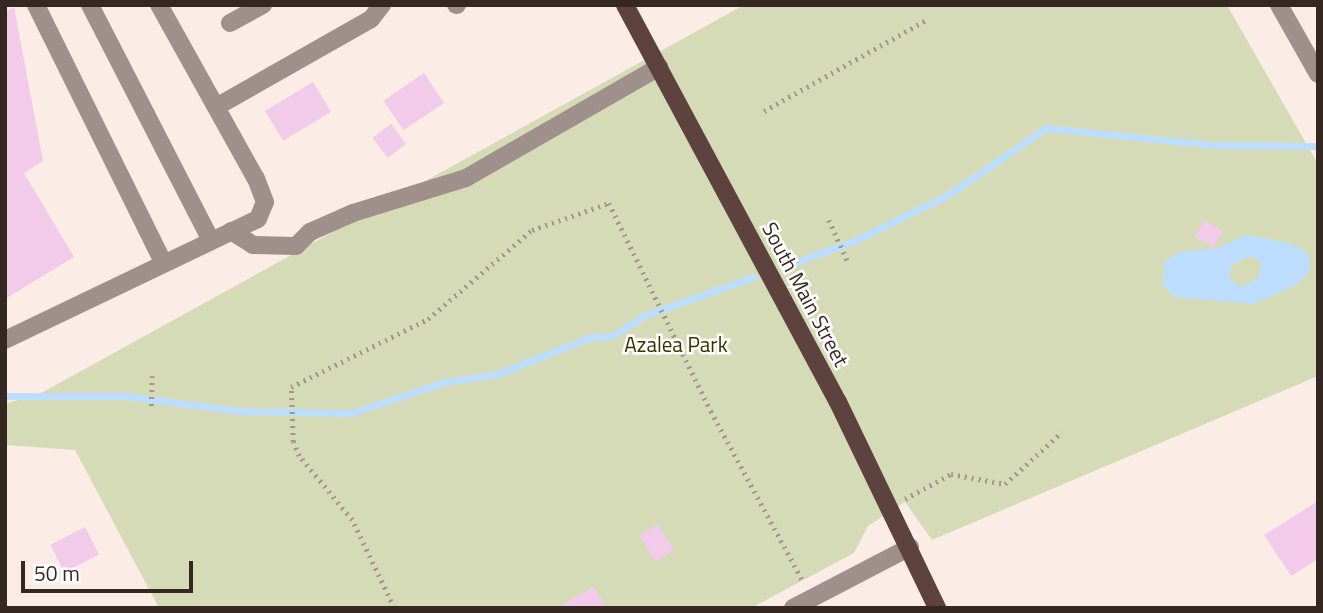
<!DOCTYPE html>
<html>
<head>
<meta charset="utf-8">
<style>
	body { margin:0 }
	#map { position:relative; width:1323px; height:613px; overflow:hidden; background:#fbede5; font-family:"Titillium Web",sans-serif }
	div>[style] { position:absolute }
	.green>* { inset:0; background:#d5dbb6 }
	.water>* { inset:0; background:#bcddfe }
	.stream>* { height:7px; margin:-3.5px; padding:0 3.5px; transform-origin:3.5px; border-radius:3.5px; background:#bcddfe }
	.building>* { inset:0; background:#f1cbe9; transform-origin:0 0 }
	.path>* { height:4.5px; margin-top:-2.25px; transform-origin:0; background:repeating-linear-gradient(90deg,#a3968e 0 2px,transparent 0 7px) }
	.minor>* { height:18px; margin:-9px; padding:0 9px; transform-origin:9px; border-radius:9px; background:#a0908c }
	.major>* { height:18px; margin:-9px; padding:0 9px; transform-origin:9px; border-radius:9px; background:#5d423d }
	span { translate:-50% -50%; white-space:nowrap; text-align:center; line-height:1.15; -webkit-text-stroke:5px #fefefe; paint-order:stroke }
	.street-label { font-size:21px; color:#352821 }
	.park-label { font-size:21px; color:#313501 }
	.frame { position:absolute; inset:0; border:7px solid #352821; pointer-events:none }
	.scale { position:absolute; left:21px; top:561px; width:172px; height:32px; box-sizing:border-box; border:4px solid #352821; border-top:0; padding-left:9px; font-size:21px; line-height:24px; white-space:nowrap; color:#352821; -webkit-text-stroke:5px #fefefe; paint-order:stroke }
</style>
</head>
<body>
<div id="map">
	<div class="green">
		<i style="clip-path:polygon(744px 5px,1227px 5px,1318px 164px,1318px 376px,932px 540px,905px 502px,868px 526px,854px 553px,751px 608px,159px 608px,75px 450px,5px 445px,5px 404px,43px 392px)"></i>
	</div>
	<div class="water">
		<i style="clip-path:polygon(evenodd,1246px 235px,1290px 243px,1308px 253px,1310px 270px,1298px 284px,1254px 304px,1174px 297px,1163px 284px,1164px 262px,1179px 252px,1217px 248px,1246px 235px,1251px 256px,1262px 263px,1257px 279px,1241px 287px,1229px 278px,1231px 265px,1251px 256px)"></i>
	</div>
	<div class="stream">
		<i style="left:793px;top:263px;width:63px;rotate:-19.6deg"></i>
		<i style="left:852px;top:242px;width:105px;rotate:-26.1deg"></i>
		<i style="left:946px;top:196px;width:121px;rotate:-34.2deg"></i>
		<i style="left:1046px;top:128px;width:169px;rotate:5.8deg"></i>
		<i style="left:1214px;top:145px;width:104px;rotate:0.6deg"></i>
		<i style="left:5px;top:396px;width:120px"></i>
		<i style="left:125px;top:396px;width:116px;rotate:7.4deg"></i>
		<i style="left:240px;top:411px;width:111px;rotate:1deg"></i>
		<i style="left:351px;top:413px;width:99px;rotate:-18.3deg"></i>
		<i style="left:445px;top:382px;width:53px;rotate:-8.7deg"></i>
		<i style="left:497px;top:374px;width:101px;rotate:-21.5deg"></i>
		<i style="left:591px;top:337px;width:21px;rotate:-3deg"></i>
		<i style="left:612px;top:336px;width:40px;rotate:-32deg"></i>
		<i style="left:646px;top:315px;width:114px;rotate:-19.4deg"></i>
	</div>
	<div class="building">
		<i style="clip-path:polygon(14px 7px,43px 161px,24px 173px,74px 257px,5px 299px,5px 12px)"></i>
		<i style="left:424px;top:73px;width:36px;height:49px;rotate:56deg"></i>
		<i style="left:313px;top:82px;width:35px;height:56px;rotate:59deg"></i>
		<i style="left:391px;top:124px;width:25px;height:23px;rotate:53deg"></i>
		<i style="left:1204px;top:220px;width:22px;height:19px;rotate:30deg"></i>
		<i style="clip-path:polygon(1318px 501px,1318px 559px,1291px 576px,1264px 535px)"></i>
		<i style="left:658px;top:524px;width:31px;height:22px;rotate:58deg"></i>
		<i style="left:85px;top:527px;width:31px;height:39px;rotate:63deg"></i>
		<i style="clip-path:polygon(594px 587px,606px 608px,556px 608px)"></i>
	</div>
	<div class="path">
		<i style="left:764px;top:111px;width:188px;rotate:-29.3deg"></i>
		<i style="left:829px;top:220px;width:46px;rotate:65.7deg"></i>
		<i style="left:151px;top:406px;width:30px;rotate:-88deg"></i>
		<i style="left:905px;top:499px;width:52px;rotate:-28.5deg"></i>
		<i style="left:951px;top:474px;width:55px;rotate:10.5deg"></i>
		<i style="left:1005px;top:484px;width:77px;rotate:-42.4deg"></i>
		<i style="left:394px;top:608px;width:98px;rotate:-115.5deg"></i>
		<i style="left:352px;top:520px;width:83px;rotate:-129.6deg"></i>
		<i style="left:299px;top:456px;width:15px;rotate:-113deg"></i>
		<i style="left:293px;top:442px;width:55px;rotate:-92.1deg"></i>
		<i style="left:291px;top:387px;width:153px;rotate:-26.4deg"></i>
		<i style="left:428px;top:319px;width:137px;rotate:-40.6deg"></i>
		<i style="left:532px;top:230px;width:82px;rotate:-19.3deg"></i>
		<i style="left:609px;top:203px;width:232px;rotate:63.9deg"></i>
		<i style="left:711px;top:411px;width:193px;rotate:61.6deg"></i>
	</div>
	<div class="minor">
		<i style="left:36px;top:5px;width:287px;rotate:63.7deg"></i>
		<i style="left:90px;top:5px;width:264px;rotate:62.8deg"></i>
		<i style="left:456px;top:5px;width:1px"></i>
		<i style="left:1279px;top:5px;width:79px;rotate:60.5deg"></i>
		<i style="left:230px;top:23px;width:38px;rotate:-29deg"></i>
		<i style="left:216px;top:107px;width:178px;rotate:-29.6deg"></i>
		<i style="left:371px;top:19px;width:18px;rotate:-52deg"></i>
		<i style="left:231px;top:231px;width:26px;rotate:32deg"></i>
		<i style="left:253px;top:245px;width:43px;rotate:1.3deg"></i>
		<i style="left:296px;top:246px;width:20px;rotate:-45deg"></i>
		<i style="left:310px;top:232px;width:47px;rotate:-23.8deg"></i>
		<i style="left:353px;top:213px;width:118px;rotate:-17.2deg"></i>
		<i style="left:466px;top:178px;width:223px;rotate:-29.9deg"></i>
		<i style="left:5px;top:340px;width:280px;rotate:-25.6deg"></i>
		<i style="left:258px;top:219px;width:18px;rotate:-68deg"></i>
		<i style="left:265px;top:202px;width:25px;rotate:-111deg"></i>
		<i style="left:256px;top:179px;width:199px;rotate:-119.1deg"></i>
		<i style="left:793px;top:608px;width:132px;rotate:-27.5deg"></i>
	</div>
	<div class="major">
		<i style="left:625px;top:5px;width:451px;rotate:61.8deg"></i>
		<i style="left:838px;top:402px;width:229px;rotate:64.3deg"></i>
	</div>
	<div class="street-label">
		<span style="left:806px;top:294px;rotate:62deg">South Main Street</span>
	</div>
	<div class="park-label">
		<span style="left:676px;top:344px">Azalea Park</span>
	</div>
	<div class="frame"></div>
	<div class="scale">50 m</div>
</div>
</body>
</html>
